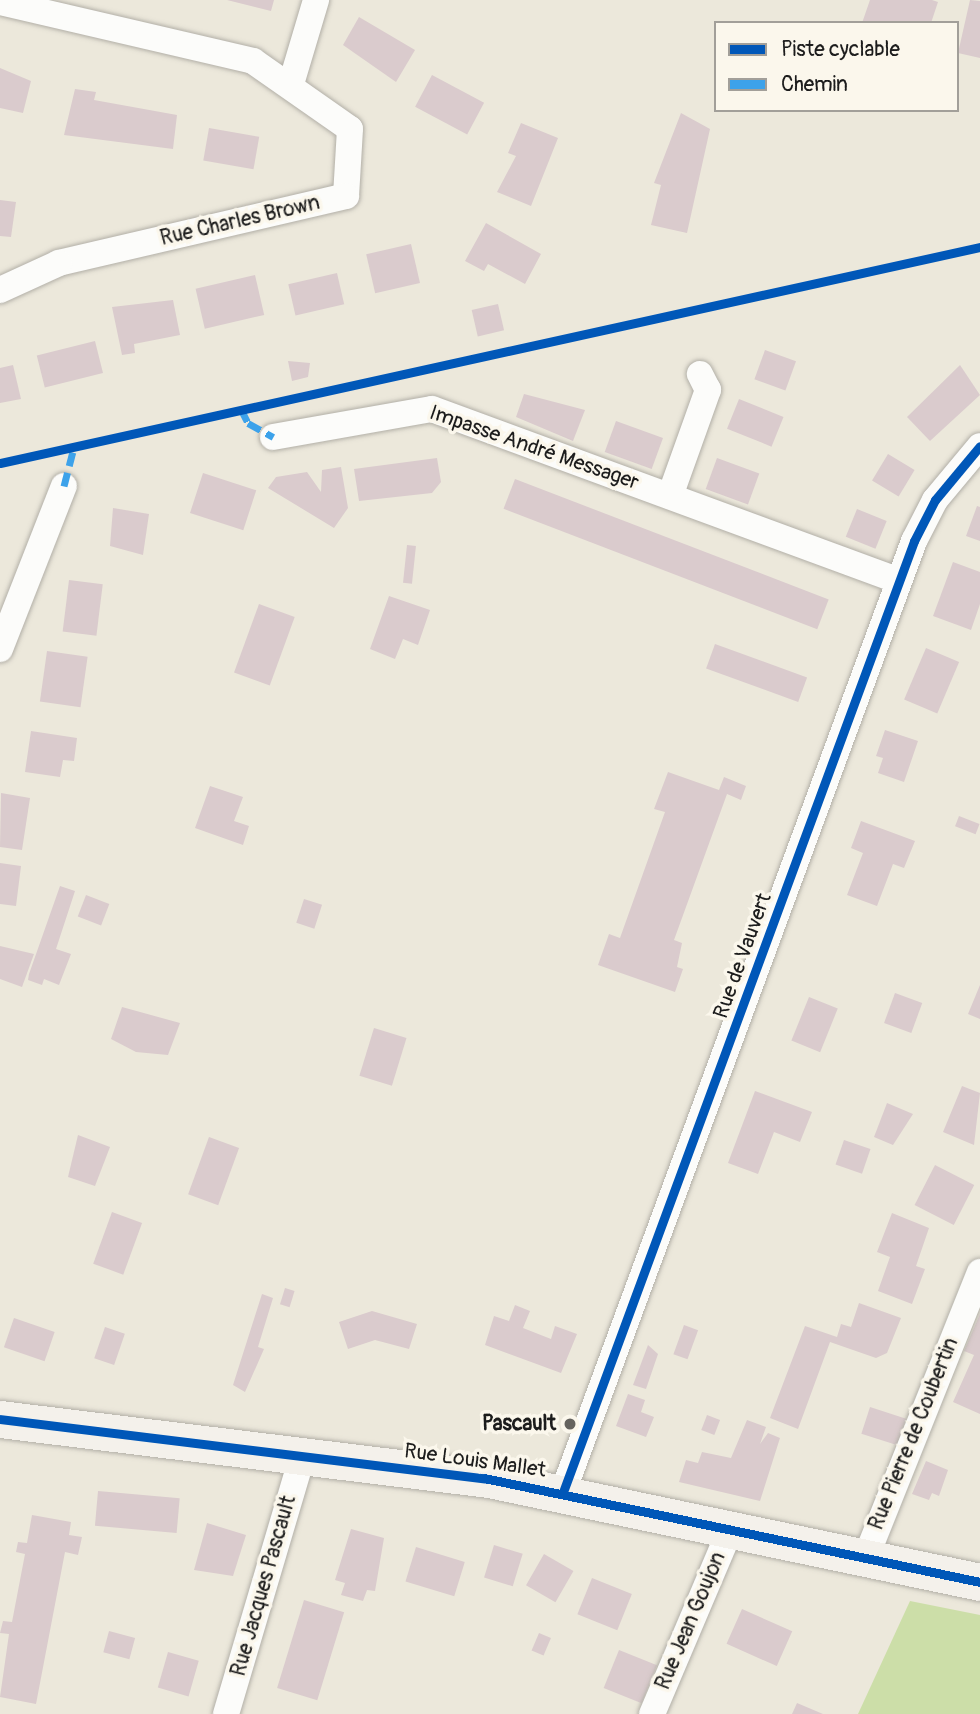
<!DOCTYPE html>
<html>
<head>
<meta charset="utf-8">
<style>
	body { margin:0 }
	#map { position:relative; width:980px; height:1714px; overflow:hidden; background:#ece8db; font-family:Pangolin,sans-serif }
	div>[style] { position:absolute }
	.green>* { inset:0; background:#ccdea8 }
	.building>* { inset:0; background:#dacbcd; transform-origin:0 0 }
	.roads { filter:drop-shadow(0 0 2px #b2afa7) drop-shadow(0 0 2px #b2afa7) }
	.street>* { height:26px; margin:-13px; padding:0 13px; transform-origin:13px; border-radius:13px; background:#fcfcfa }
	.secondary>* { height:37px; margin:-18.5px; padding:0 18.5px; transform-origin:18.5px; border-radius:18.5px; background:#f4f1eb }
	.quiet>* { height:7px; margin-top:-3.5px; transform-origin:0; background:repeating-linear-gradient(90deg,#3da2ea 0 14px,transparent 0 21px) }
	.cycleway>* { height:9px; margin:-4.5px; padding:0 4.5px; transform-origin:4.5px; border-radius:4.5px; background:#0057b8 }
	.dots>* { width:19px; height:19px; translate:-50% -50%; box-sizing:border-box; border:4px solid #fbf7ec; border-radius:50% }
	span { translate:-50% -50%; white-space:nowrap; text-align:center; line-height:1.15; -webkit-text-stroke:7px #fbf7ec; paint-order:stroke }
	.street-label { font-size:21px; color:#1c1c1c }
	.poi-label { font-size:21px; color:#1c1c1c; font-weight:700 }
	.right { translate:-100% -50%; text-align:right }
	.legend { position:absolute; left:714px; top:21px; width:245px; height:91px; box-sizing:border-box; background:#fbf7ec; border:2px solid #a29f99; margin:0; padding:9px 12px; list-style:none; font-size:21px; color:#1c1c1c }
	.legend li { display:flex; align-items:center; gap:14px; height:35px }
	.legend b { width:35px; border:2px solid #a29f99 }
</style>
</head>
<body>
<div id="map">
	<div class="green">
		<i style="clip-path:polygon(910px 1601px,980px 1615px,980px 1714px,858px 1714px)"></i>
	</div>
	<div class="building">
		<i style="clip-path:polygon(227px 0,274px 0,271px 11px)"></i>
		<i style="clip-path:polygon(870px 0,932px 0,938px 2px,931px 23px,862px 23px)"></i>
		<i style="clip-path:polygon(970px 0,980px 1px,980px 58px,958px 53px)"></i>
		<i style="clip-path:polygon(359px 17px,415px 50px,396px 82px,343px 45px)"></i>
		<i style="clip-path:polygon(0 68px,31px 81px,23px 113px,0 108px)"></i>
		<i style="left:432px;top:75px;width:59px;height:36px;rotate:28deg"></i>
		<i style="clip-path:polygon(75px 89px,96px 92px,94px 100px,177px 115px,173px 149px,64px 135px)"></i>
		<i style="clip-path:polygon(681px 113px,710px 129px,687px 233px,651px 225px,661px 185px,654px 183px)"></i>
		<i style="clip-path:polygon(521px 123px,558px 138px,531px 206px,497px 192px,516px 156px,508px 153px)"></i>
		<i style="left:209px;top:128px;width:51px;height:33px;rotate:10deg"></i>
		<i style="clip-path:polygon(0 200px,16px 202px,11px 237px,0 236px)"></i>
		<i style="clip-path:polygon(486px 223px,541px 254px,525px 284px,488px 264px,484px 271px,465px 261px)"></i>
		<i style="left:411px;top:244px;width:40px;height:46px;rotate:77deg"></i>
		<i style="left:337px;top:273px;width:32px;height:50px;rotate:77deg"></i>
		<i style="left:255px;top:275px;width:41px;height:61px;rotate:77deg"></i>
		<i style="clip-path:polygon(173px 300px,180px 335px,134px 344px,135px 353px,122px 355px,112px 307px)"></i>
		<i style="left:498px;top:304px;width:27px;height:27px;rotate:77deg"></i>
		<i style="left:95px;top:341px;width:33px;height:60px;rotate:76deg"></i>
		<i style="left:765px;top:350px;width:33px;height:31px;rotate:20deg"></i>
		<i style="clip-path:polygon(288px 361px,310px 363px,308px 377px,292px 381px)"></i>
		<i style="clip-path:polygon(13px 365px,21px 399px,0 403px,0 368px)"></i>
		<i style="clip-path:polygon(960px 365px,980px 395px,930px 441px,907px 417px)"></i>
		<i style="clip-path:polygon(524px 394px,585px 410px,573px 441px,516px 417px)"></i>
		<i style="left:739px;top:399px;width:48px;height:32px;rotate:22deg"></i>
		<i style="left:616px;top:421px;width:50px;height:33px;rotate:20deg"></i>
		<i style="left:888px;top:454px;width:31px;height:31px;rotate:31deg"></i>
		<i style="clip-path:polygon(437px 458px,441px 482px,432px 493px,359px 501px,354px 469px)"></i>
		<i style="left:717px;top:458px;width:45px;height:33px;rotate:20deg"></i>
		<i style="clip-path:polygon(341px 467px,348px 508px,334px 528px,268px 488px,276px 477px,307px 472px,321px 492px,322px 470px)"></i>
		<i style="left:203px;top:473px;width:56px;height:42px;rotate:18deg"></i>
		<i style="left:515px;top:479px;width:336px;height:32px;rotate:21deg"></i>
		<i style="clip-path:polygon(977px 506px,980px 507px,980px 541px,966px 536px)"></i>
		<i style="clip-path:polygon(113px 508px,149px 514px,143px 555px,110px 546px)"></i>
		<i style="left:857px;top:509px;width:32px;height:30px;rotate:22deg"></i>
		<i style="left:407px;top:545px;width:9px;height:38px;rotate:6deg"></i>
		<i style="clip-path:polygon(953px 562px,980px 572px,980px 604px,971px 630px,933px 616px)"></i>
		<i style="left:69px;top:580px;width:34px;height:52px;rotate:7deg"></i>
		<i style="clip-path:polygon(389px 596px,430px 610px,418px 645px,403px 639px,395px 659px,370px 649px)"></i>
		<i style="left:259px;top:604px;width:38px;height:73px;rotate:20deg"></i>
		<i style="left:715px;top:644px;width:98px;height:26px;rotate:20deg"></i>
		<i style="left:926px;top:648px;width:36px;height:56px;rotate:23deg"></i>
		<i style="left:47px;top:651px;width:41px;height:51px;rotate:8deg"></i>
		<i style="clip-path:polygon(885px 730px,918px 741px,904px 782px,878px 773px,883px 758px,876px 756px)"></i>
		<i style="clip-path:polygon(31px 731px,77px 738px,74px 761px,63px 760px,60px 777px,25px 772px)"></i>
		<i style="clip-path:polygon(668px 772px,719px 790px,724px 777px,746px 786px,741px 800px,727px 794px,674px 940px,682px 943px,677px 967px,683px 969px,675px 992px,598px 965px,609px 934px,620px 938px,665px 812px,654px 809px)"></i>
		<i style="clip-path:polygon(210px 786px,243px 797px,234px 821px,249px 826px,243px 845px,195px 828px)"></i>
		<i style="clip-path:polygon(1px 793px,30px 798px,22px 850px,0 847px)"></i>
		<i style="left:959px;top:816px;width:22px;height:11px;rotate:21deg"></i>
		<i style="clip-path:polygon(861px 821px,915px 841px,904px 868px,893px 864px,877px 906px,847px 895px,863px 853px,851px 848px)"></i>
		<i style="clip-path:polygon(0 863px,21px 866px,16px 906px,0 904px)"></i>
		<i style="clip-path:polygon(60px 886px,75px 891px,56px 949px,71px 954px,59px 985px,44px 979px,42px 985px,28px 980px,29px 974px)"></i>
		<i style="left:86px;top:895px;width:25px;height:23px;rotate:21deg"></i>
		<i style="left:304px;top:899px;width:19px;height:25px;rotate:18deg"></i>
		<i style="clip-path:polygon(0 946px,34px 954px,22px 987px,0 979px)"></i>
		<i style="clip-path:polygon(980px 985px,980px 1019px,968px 1014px)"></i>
		<i style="left:895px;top:993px;width:29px;height:32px;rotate:20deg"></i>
		<i style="left:809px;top:997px;width:31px;height:47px;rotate:22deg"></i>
		<i style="clip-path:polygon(122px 1007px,180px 1023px,168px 1055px,136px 1052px,111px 1039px)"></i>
		<i style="left:374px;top:1028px;width:34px;height:50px;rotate:17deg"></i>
		<i style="clip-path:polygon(962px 1086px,980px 1093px,974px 1145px,943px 1132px)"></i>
		<i style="clip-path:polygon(755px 1091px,812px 1112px,800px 1142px,774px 1132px,758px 1174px,728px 1163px)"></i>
		<i style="clip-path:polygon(887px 1103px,913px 1114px,893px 1145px,874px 1137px)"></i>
		<i style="clip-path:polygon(78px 1135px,110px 1147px,95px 1186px,68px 1177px)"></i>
		<i style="left:209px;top:1137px;width:32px;height:61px;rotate:20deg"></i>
		<i style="left:844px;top:1140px;width:28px;height:26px;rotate:19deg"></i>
		<i style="left:935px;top:1165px;width:44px;height:45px;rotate:27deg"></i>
		<i style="left:112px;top:1212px;width:32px;height:55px;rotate:20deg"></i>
		<i style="clip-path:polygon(892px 1213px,929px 1228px,916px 1266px,925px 1269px,912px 1304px,878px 1291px,890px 1257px,877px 1252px)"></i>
		<i style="left:285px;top:1288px;width:10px;height:17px;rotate:17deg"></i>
		<i style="clip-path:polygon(262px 1294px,273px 1298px,258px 1347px,264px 1349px,245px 1392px,233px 1385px)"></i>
		<i style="clip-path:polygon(859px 1303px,901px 1318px,887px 1353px,876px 1358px,830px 1342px,798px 1429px,770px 1418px,805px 1326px,837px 1337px,841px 1324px,851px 1327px)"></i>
		<i style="clip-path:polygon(515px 1305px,530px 1311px,523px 1328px,551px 1339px,555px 1326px,577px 1334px,561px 1373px,485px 1345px,494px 1316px,509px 1321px)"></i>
		<i style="clip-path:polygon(372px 1311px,417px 1324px,409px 1349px,375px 1340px,348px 1349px,339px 1322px)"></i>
		<i style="clip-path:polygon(980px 1314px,980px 1414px,953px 1402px,974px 1355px,964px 1351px)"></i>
		<i style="left:14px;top:1318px;width:43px;height:31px;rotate:19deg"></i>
		<i style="left:684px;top:1325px;width:15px;height:31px;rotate:20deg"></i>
		<i style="left:105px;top:1327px;width:21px;height:33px;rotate:19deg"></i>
		<i style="clip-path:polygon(648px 1345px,658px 1354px,646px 1389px,633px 1385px)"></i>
		<i style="clip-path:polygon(628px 1394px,645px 1400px,641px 1412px,654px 1417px,646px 1437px,616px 1426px)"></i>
		<i style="left:870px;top:1407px;width:38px;height:28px;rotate:18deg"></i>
		<i style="left:707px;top:1415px;width:14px;height:16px;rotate:21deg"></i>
		<i style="clip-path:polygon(747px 1420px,766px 1427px,760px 1444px,768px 1433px,780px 1438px,760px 1501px,679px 1482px,686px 1460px,698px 1463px,702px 1452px,731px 1458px)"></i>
		<i style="clip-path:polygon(926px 1461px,948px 1470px,939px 1496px,932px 1493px,929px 1500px,912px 1494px)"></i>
		<i style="left:98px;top:1491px;width:82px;height:35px;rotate:5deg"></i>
		<i style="clip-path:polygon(32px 1515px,71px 1522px,69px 1535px,82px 1537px,78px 1555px,65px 1552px,36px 1704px,0 1697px,9px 1634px,0 1633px,3px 1621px,12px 1622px,25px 1554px,16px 1552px,18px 1542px,27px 1543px)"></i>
		<i style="clip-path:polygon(207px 1523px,246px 1535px,233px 1576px,194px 1570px)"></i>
		<i style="clip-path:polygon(351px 1529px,384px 1538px,375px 1591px,367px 1590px,363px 1601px,341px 1595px,345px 1583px,335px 1580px)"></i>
		<i style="left:494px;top:1545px;width:30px;height:34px;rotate:17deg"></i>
		<i style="left:416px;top:1547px;width:51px;height:36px;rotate:17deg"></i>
		<i style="left:544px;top:1554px;width:34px;height:36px;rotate:30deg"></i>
		<i style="left:592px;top:1578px;width:43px;height:39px;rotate:22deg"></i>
		<i style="left:304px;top:1600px;width:42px;height:92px;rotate:17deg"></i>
		<i style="left:742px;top:1609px;width:55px;height:38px;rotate:24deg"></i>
		<i style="left:109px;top:1631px;width:27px;height:22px;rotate:15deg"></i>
		<i style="left:539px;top:1633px;width:13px;height:19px;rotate:23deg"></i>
		<i style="left:619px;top:1650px;width:41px;height:41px;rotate:22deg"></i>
		<i style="left:168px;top:1652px;width:32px;height:37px;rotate:16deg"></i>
		<i style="clip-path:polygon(797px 1703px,823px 1714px,792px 1714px)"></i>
	</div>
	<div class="roads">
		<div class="street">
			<i style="left:0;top:2px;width:260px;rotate:13.1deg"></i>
			<i style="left:253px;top:61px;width:118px;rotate:35deg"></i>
			<i style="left:350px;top:129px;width:67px;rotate:93.4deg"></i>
			<i style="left:346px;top:196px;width:295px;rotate:166.9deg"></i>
			<i style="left:59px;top:263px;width:65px;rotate:155.4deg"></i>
			<i style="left:291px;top:84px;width:88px;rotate:-73.4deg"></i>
			<i style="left:273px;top:437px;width:161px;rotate:-10deg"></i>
			<i style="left:432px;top:409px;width:496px;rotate:20.2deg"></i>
			<i style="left:670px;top:496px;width:113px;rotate:-70.3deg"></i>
			<i style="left:708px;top:390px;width:18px;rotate:-117deg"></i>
			<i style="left:0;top:649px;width:175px;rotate:-68.6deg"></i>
			<i style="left:563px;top:1492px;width:1014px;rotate:-69.74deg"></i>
			<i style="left:914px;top:541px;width:46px;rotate:-62.9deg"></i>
			<i style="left:935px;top:500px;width:70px;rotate:-50.2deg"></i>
			<i style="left:866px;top:1557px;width:307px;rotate:-68.2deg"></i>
			<i style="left:226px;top:1714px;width:267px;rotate:-73.5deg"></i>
			<i style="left:652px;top:1714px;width:202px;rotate:-67deg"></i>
		</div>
		<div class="secondary">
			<i style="left:0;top:1419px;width:488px;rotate:7deg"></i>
			<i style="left:484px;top:1478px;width:507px;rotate:11.84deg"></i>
		</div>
	</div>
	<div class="quiet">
		<i style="left:241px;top:409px;width:16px;rotate:63deg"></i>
		<i style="left:248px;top:423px;width:29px;rotate:29deg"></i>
		<i style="left:64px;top:486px;width:40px;rotate:-75.6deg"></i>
	</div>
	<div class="cycleway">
		<i style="left:0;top:463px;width:1004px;rotate:-12.43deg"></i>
		<i style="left:0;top:1419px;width:488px;rotate:7deg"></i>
		<i style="left:484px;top:1478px;width:507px;rotate:11.84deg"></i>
		<i style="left:563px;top:1492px;width:1014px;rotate:-69.74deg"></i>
		<i style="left:914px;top:541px;width:46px;rotate:-62.9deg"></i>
		<i style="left:935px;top:500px;width:70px;rotate:-50.2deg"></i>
	</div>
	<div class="dots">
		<i style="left:570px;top:1424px;background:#65635f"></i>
	</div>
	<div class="street-label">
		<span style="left:240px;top:221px;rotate:-13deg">Rue Charles Brown</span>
		<span style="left:534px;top:448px;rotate:19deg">Impasse André Messager</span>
		<span style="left:743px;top:956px;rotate:-70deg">Rue de Vauvert</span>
		<span style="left:914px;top:1434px;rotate:-68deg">Rue Pierre de Coubertin</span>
		<span style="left:475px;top:1461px;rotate:8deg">Rue Louis Mallet</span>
		<span style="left:264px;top:1586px;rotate:-74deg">Rue Jacques Pascault</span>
		<span style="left:691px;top:1621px;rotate:-67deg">Rue Jean Goujon</span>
	</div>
	<div class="poi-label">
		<span class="right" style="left:556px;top:1424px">Pascault</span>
	</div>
	<ul class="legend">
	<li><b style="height:9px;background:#0057b8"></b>Piste cyclable</li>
	<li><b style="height:9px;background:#3da2ea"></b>Chemin</li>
	</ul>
</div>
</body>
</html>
